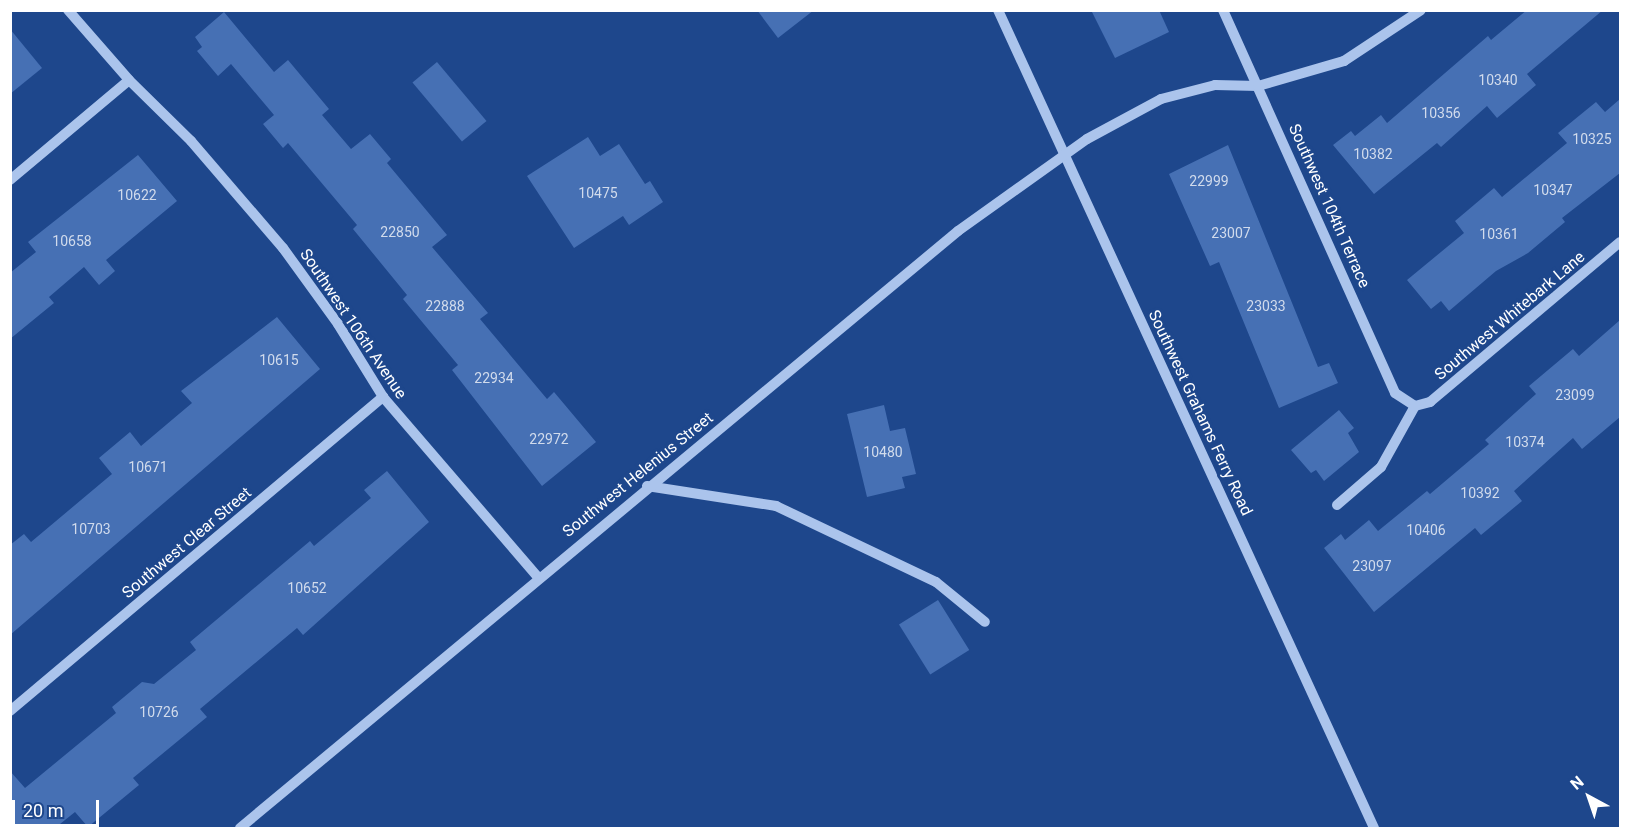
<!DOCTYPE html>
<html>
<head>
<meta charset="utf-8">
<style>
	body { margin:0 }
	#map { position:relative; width:1631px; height:839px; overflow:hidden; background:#1e478c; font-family:Roboto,sans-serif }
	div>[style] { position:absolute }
	.building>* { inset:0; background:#4670b4; transform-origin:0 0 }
	.minor>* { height:10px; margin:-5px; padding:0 5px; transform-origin:5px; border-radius:5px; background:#abc4ec }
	span { translate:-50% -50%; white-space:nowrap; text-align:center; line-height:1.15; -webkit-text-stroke:6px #1e478c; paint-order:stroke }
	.number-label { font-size:14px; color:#d1dbec }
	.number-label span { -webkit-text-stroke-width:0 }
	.street-label { font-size:16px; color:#fff }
	.frame { position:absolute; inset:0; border:12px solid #fff; pointer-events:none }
	.north { position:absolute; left:1559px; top:767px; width:60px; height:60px; -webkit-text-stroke:4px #1e478c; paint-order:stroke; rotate:320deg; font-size:16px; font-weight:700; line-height:24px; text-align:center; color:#fff }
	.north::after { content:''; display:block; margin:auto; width:21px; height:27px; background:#fff; clip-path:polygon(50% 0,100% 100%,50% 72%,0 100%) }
	.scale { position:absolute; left:12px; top:800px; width:87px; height:27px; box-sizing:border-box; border:3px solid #fff; border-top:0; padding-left:8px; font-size:18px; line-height:21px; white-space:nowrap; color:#fff; -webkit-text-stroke:4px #1e478c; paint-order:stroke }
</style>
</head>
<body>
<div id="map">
	<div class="building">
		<i style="clip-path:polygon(757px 10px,814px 10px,778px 38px)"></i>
		<i style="clip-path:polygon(1091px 10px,1159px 10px,1169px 32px,1115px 58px)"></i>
		<i style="clip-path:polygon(1527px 10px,1603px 10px,1527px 74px,1536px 85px,1497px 118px,1487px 106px,1441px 147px,1437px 143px,1374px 194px,1333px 145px,1351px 131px,1355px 136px,1381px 115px,1387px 123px,1488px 36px,1491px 40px)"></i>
		<i style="clip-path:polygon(224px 12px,274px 72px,288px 60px,329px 109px,322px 115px,351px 149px,370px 134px,391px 159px,387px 163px,447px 235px,432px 247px,488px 313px,480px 319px,547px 399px,554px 392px,596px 442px,542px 486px,452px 370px,458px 365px,403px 299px,407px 295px,353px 229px,357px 225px,288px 143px,283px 148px,263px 124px,274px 115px,231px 64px,218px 76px,197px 51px,202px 47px,195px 37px)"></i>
		<i style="clip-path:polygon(10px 29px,42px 68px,10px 94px)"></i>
		<i style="left:437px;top:62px;width:77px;height:32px;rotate:50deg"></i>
		<i style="clip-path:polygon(1620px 99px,1620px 173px,1562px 218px,1565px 222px,1528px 253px,1496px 271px,1449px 311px,1441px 301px,1431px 309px,1407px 280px,1464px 233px,1455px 221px,1494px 188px,1502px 197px,1567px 143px,1558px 133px,1596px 102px,1605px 112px)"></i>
		<i style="clip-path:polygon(588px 137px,600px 156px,619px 144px,645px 184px,650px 181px,663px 202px,629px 225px,623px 216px,574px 248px,527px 176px)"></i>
		<i style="clip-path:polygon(1228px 145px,1318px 367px,1329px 363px,1338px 383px,1279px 408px,1219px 262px,1210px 266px,1169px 174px)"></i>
		<i style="clip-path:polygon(138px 155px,177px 201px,106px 260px,115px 271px,99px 285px,84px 267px,49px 297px,54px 303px,10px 339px,10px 273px,36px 252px,28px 242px)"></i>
		<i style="clip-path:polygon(277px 317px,320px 369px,10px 635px,10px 545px,24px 534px,31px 542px,112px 474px,99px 458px,130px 432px,141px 446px,192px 403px,181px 391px)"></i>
		<i style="clip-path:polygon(1620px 320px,1620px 417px,1582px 449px,1573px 438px,1514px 491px,1522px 501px,1481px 535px,1475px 528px,1374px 612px,1324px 548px,1341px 534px,1345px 540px,1369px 520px,1378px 531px,1427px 491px,1430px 494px,1489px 444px,1485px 440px,1536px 394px,1529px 386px,1573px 349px,1579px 356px)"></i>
		<i style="clip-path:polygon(884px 405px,890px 431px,905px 428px,916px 474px,902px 477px,905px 488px,867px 497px,847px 414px)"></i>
		<i style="clip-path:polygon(1339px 410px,1354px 428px,1348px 433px,1359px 452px,1324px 481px,1316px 470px,1311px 473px,1291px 450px)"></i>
		<i style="clip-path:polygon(387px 471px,429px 522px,303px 635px,297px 628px,200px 709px,207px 717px,133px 778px,139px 785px,88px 827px,75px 812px,55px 828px,10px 828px,10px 771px,25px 788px,116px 713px,112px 707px,142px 682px,154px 684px,196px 650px,190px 642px,310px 541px,314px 546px,371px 498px,364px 490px)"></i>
		<i style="left:938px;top:600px;width:59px;height:46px;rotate:58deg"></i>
	</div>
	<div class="minor">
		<i style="left:68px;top:10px;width:93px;rotate:48.9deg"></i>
		<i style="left:129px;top:80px;width:87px;rotate:44.5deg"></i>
		<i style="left:191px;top:141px;width:141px;rotate:49.3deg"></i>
		<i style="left:283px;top:248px;width:94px;rotate:54.1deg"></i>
		<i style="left:338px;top:324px;width:86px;rotate:58.3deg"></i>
		<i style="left:383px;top:397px;width:238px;rotate:49.3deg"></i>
		<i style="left:998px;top:10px;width:900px;rotate:65.31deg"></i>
		<i style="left:1223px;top:10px;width:420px;rotate:65.8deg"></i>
		<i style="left:1395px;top:393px;width:24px;rotate:33deg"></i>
		<i style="left:10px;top:180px;width:155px;rotate:-40deg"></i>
		<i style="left:1415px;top:406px;width:16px;rotate:-15deg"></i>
		<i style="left:1430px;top:402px;width:248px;rotate:-40.1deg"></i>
		<i style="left:647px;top:486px;width:131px;rotate:8.8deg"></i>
		<i style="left:776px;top:506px;width:177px;rotate:25.4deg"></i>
		<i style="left:936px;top:582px;width:63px;rotate:39.2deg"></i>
		<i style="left:1337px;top:505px;width:58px;rotate:-40.8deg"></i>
		<i style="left:1381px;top:467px;width:70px;rotate:-60.9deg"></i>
		<i style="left:10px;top:711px;width:488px;rotate:-40.1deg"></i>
		<i style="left:240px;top:828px;width:934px;rotate:-39.74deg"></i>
		<i style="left:958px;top:231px;width:158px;rotate:-35.5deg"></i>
		<i style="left:1087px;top:139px;width:84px;rotate:-28.4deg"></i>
		<i style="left:1161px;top:99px;width:56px;rotate:-14.5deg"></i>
		<i style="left:1215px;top:85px;width:43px;rotate:1.3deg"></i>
		<i style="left:1258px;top:86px;width:90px;rotate:-16.2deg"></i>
		<i style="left:1344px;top:61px;width:92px;rotate:-33.5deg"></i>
	</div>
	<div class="number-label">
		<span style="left:1498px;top:80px">10340</span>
		<span style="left:1441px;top:113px">10356</span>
		<span style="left:1592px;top:139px">10325</span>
		<span style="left:1373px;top:154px">10382</span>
		<span style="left:1209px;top:181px">22999</span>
		<span style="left:1553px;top:190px">10347</span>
		<span style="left:598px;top:193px">10475</span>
		<span style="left:137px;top:195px">10622</span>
		<span style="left:400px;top:232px">22850</span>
		<span style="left:1231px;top:233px">23007</span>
		<span style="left:1499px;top:234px">10361</span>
		<span style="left:72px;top:241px">10658</span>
		<span style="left:445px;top:306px">22888</span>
		<span style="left:1266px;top:306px">23033</span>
		<span style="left:279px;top:360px">10615</span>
		<span style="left:494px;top:378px">22934</span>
		<span style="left:1575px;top:395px">23099</span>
		<span style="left:549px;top:439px">22972</span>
		<span style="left:1525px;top:442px">10374</span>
		<span style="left:883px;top:452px">10480</span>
		<span style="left:148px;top:467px">10671</span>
		<span style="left:1480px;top:493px">10392</span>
		<span style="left:91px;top:529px">10703</span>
		<span style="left:1426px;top:530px">10406</span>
		<span style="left:1372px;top:566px">23097</span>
		<span style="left:307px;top:588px">10652</span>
		<span style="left:159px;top:712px">10726</span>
	</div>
	<div class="street-label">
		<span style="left:1329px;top:206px;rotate:66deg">Southwest 104th Terrace</span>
		<span style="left:1510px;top:316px;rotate:-40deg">Southwest Whitebark Lane</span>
		<span style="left:353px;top:324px;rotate:56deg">Southwest 106th Avenue</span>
		<span style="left:1200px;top:413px;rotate:65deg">Southwest Grahams Ferry Road</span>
		<span style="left:638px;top:475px;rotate:-39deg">Southwest Helenius Street</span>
		<span style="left:187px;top:543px;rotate:-40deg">Southwest Clear Street</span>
	</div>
	<div class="frame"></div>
	<div class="north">N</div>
	<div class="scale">20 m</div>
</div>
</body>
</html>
